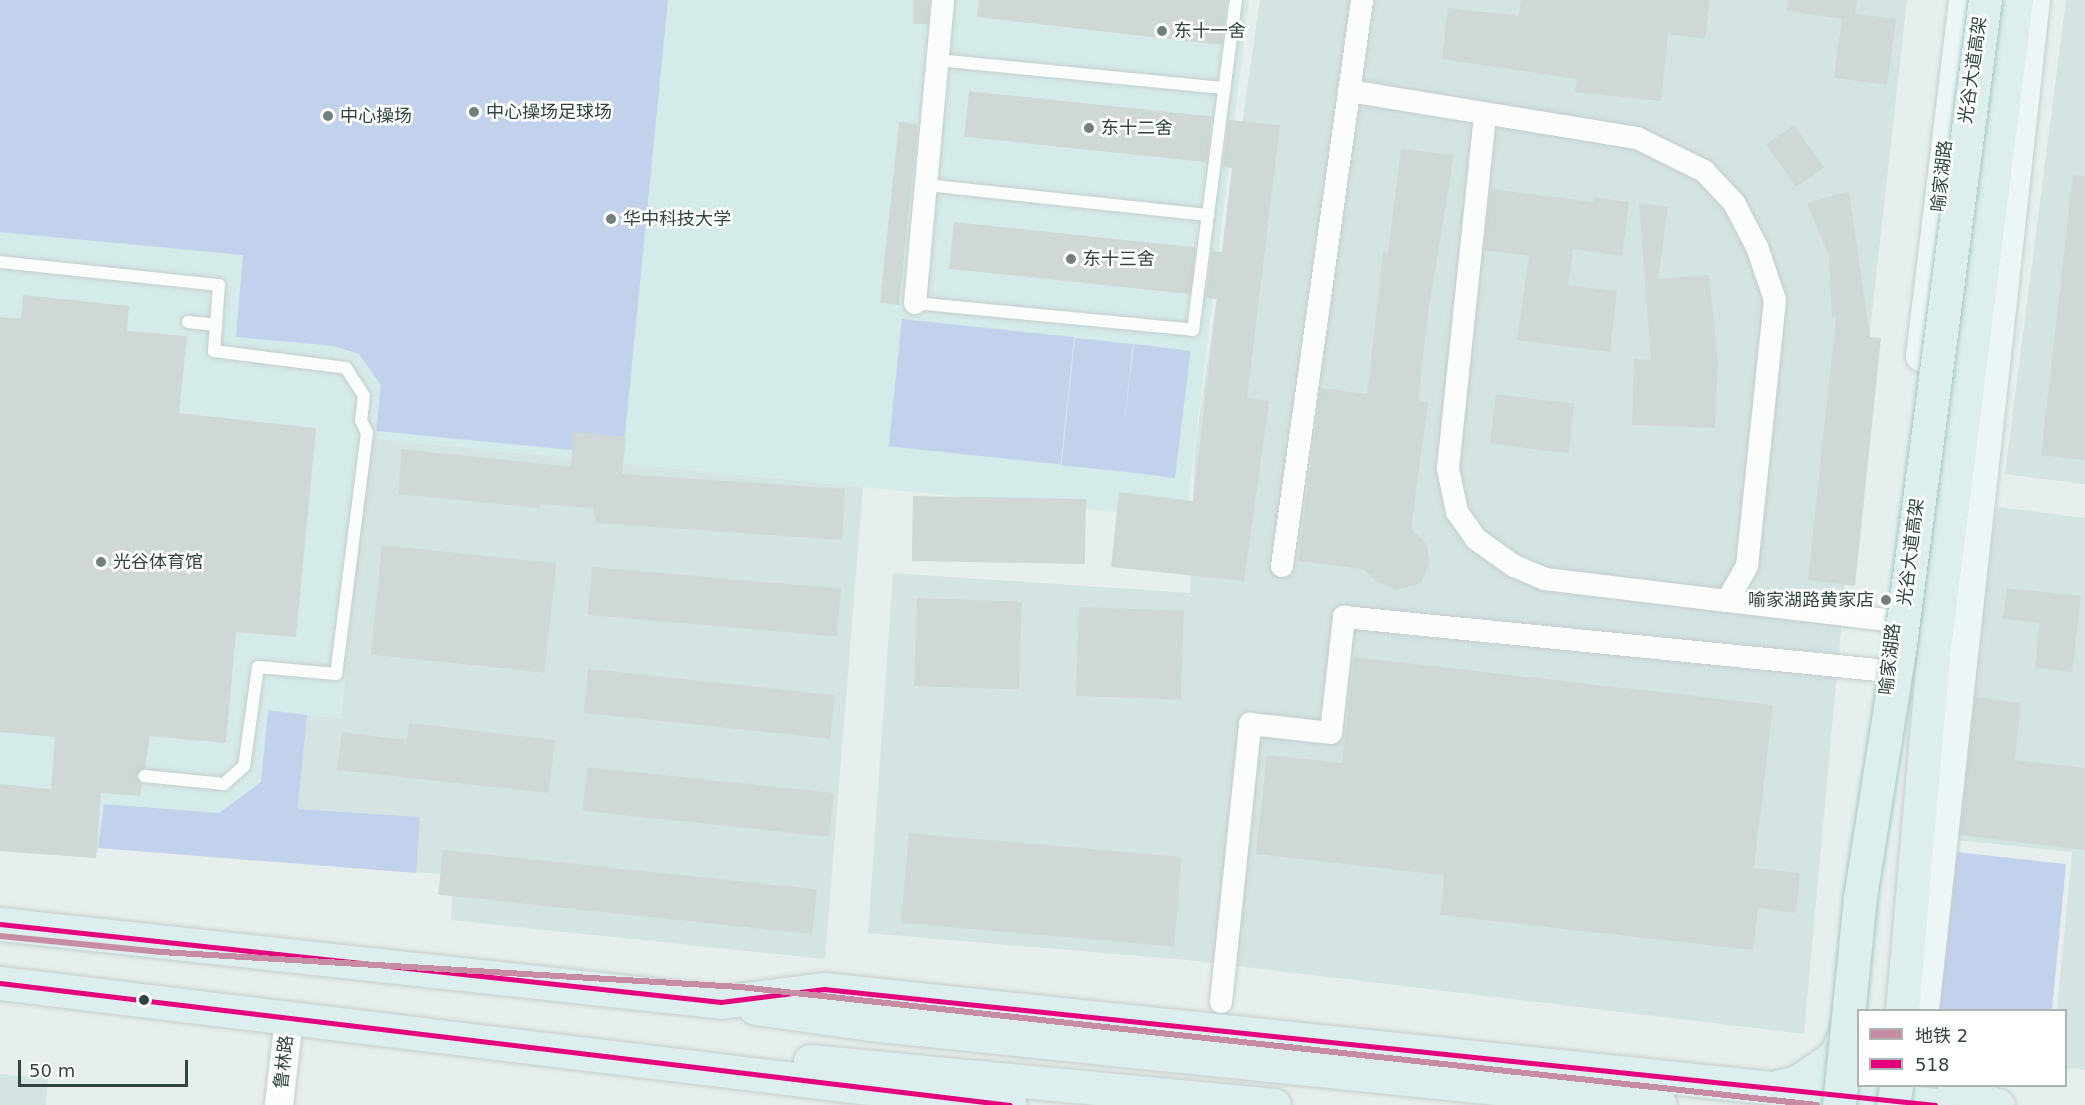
<!DOCTYPE html>
<html>
<head>
<meta charset="utf-8">
<style>
	body { margin:0 }
	#map { position:relative; width:2085px; height:1105px; overflow:hidden; background:#e6efee; font-family:"DejaVu Sans","Noto Sans SC",sans-serif }
	div>[style] { position:absolute }
	.residential>* { inset:0; background:#d3e4e3 }
	.education>* { inset:0; background:#d4ebea }
	.green>* { inset:0; background:#c3d2ec; transform-origin:0 0 }
	.building>* { inset:0; background:#cfd8d7; transform-origin:0 0 }
	.roads { filter:drop-shadow(0 0 2px #c4cdcc) drop-shadow(0 0 2px #c4cdcc) }
	.service>* { height:12px; margin:-6px; padding:0 6px; transform-origin:6px; border-radius:6px; background:#fbfdfc }
	.minor>* { height:22px; margin:-11px; padding:0 11px; transform-origin:11px; border-radius:11px; background:#fbfdfc }
	.tertiary>* { height:28px; margin:-14px; padding:0 14px; transform-origin:14px; border-radius:14px; background:#fbfdfc }
	.secondary>* { height:32px; margin:-16px; padding:0 16px; transform-origin:16px; border-radius:16px; background:#edf6f6 }
	.trunk>* { height:33px; margin:-16.5px; padding:0 16.5px; transform-origin:16.5px; border-radius:16.5px; background:#dceeed }
	.bridges { filter:drop-shadow(0 0 2px #9fc9c5) drop-shadow(0 0 2px #9fc9c5) }
	.trunk-bridge>* { height:33px; margin:-16.5px; padding:0 16.5px; transform-origin:16.5px; border-radius:16.5px; background:#dceeed }
	.bus-1>* { height:4.5px; margin:-2.25px; padding:0 2.25px; transform-origin:2.25px; border-radius:2.25px; background:#e5007d }
	.metro-1>* { height:6px; margin:-3px; padding:0 3px; transform-origin:3px; border-radius:3px; background:#c78ba3 }
	.dots>* { width:16px; height:16px; translate:-50% -50%; box-sizing:border-box; border:3px solid #fff; border-radius:50% }
	span { translate:-50% -50%; white-space:nowrap; text-align:center; line-height:1.15; -webkit-text-stroke:5px #fff; paint-order:stroke }
	.poi-label { font-size:18px; color:#324542 }
	.left { translate:0 -50%; text-align:left }
	.right { translate:-100% -50%; text-align:right }
	.street-label { font-size:18px; color:#324542 }
	.legend { position:absolute; left:1857px; top:1009px; width:210px; height:78px; box-sizing:border-box; background:#fff; border:2px solid #adb5b3; margin:0; padding:8px 10px; list-style:none; font-size:18px; color:#324542 }
	.legend li { display:flex; align-items:center; gap:12px; height:30px }
	.legend b { width:30px; border:2px solid #adb5b3 }
	.scale { position:absolute; left:18px; top:1060px; width:170px; height:27px; box-sizing:border-box; border:3px solid #324542; border-top:0; padding-left:8px; font-size:18px; line-height:21px; white-space:nowrap; color:#324542; -webkit-text-stroke:4px #fff; paint-order:stroke }
</style>
</head>
<body>
<div id="map">
	<div class="residential">
		<i style="clip-path:polygon(1260px 0,1907px 0,1860px 421px,1804px 1034px,1187px 960px,868px 933px,893px 573px,1190px 593px,1195px 449px)"></i>
		<i style="clip-path:polygon(2066px 0,2085px 0,2085px 484px,2005px 474px)"></i>
		<i style="clip-path:polygon(369px 438px,863px 487px,825px 959px,451px 920px,453px 875px,293px 863px,307px 715px,341px 718px)"></i>
		<i style="clip-path:polygon(1998px 507px,2085px 518px,2085px 1070px,2066px 1068px,2066px 1010px,2057px 1010px,2072px 852px,1945px 839px,1962px 689px)"></i>
		<i style="clip-path:polygon(0 1074px,48px 1078px,46px 1105px,0 1105px)"></i>
	</div>
	<div class="education">
		<i style="clip-path:polygon(0 0,1249px 0,1186px 519px,369px 438px,341px 718px,307px 715px,293px 863px,99px 848px,96px 858px,0 851px)"></i>
	</div>
	<div class="green">
		<i style="clip-path:polygon(0 0,668px 0,623px 455px,376px 431px,381px 385px,359px 354px,334px 346px,236px 337px,243px 255px,0 232px)"></i>
		<i style="left:902px;top:319px;width:173px;height:128px;rotate:6deg"></i>
		<i style="left:1075px;top:338px;width:58px;height:128px;rotate:6deg"></i>
		<i style="left:1134px;top:344px;width:57px;height:128px;rotate:7deg"></i>
		<i style="clip-path:polygon(268px 710px,307px 715px,298px 809px,420px 817px,416px 873px,98px 848px,104px 804px,219px 813px,261px 782px)"></i>
		<i style="clip-path:polygon(1939px 850px,2066px 864px,2052px 1010px,1938px 1010px)"></i>
	</div>
	<div class="building">
		<i style="left:913px;top:0;width:16px;height:24px"></i>
		<i style="clip-path:polygon(979px 0,1227px 0,1222px 45px,977px 17px)"></i>
		<i style="clip-path:polygon(1521px 0,1710px 0,1705px 39px,1668px 34px,1661px 101px,1575px 92px,1577px 79px,1442px 59px,1448px 8px,1519px 16px)"></i>
		<i style="clip-path:polygon(1788px 0,1857px 0,1855px 14px,1896px 19px,1887px 85px,1834px 78px,1842px 19px,1787px 11px)"></i>
		<i style="left:969px;top:91px;width:244px;height:46px;rotate:6deg"></i>
		<i style="clip-path:polygon(1229px 120px,1280px 125px,1247px 398px,1269px 401px,1244px 581px,1111px 567px,1119px 492px,1193px 501px,1217px 299px,1206px 298px,1212px 251px,1222px 252px,1232px 168px,1223px 167px)"></i>
		<i style="left:899px;top:122px;width:19px;height:182px;rotate:6deg"></i>
		<i style="left:1794px;top:125px;width:52px;height:34px;rotate:55deg"></i>
		<i style="clip-path:polygon(1401px 149px,1454px 155px,1426px 326px,1419px 401px,1428px 402px,1411px 529px,1426px 543px,1430px 561px,1421px 583px,1396px 590px,1377px 582px,1363px 569px,1298px 561px,1321px 388px,1367px 394px,1383px 253px,1388px 253px)"></i>
		<i style="clip-path:polygon(2073px 175px,2085px 176px,2085px 460px,2041px 455px)"></i>
		<i style="clip-path:polygon(1491px 189px,1593px 202px,1594px 197px,1629px 202px,1622px 256px,1573px 249px,1568px 285px,1617px 291px,1610px 352px,1517px 340px,1529px 256px,1484px 250px)"></i>
		<i style="clip-path:polygon(1849px 191px,1870px 337px,1881px 338px,1855px 586px,1808px 580px,1836px 316px,1832px 317px,1829px 256px,1807px 203px)"></i>
		<i style="clip-path:polygon(1639px 203px,1668px 207px,1658px 279px,1709px 275px,1718px 362px,1715px 428px,1632px 425px,1634px 359px,1651px 360px)"></i>
		<i style="left:954px;top:222px;width:243px;height:47px;rotate:6deg"></i>
		<i style="clip-path:polygon(23px 295px,129px 306px,127px 331px,187px 336px,179px 413px,316px 428px,296px 637px,236px 632px,226px 743px,150px 736px,145px 768px,136px 775px,142px 784px,140px 796px,101px 793px,96px 858px,0 851px,0 784px,51px 789px,55px 737px,0 732px,0 317px,21px 319px)"></i>
		<i style="left:1496px;top:394px;width:79px;height:50px;rotate:7deg"></i>
		<i style="clip-path:polygon(573px 432px,626px 437px,622px 474px,845px 489px,842px 540px,596px 523px,593px 508px,540px 504px,540px 508px,398px 494px,402px 449px,571px 467px)"></i>
		<i style="left:913px;top:496px;width:173px;height:65px;rotate:1deg"></i>
		<i style="left:382px;top:545px;width:175px;height:110px;rotate:6deg"></i>
		<i style="left:592px;top:567px;width:250px;height:48px;rotate:5deg"></i>
		<i style="clip-path:polygon(2007px 588px,2081px 596px,2072px 672px,2035px 668px,2040px 623px,2003px 619px)"></i>
		<i style="left:917px;top:598px;width:105px;height:88px;rotate:2deg"></i>
		<i style="left:1079px;top:607px;width:105px;height:89px;rotate:2deg"></i>
		<i style="clip-path:polygon(1354px 657px,1773px 705px,1754px 868px,1800px 873px,1796px 913px,1758px 908px,1753px 950px,1440px 915px,1444px 875px,1256px 854px,1267px 755px,1342px 763px)"></i>
		<i style="left:588px;top:669px;width:248px;height:44px;rotate:6deg"></i>
		<i style="clip-path:polygon(1975px 697px,2021px 703px,2015px 760px,2085px 768px,2085px 850px,1960px 835px)"></i>
		<i style="clip-path:polygon(409px 723px,555px 740px,549px 793px,337px 770px,342px 732px,407px 740px)"></i>
		<i style="left:587px;top:767px;width:248px;height:44px;rotate:6deg"></i>
		<i style="left:909px;top:833px;width:274px;height:90px;rotate:5deg"></i>
		<i style="left:443px;top:850px;width:376px;height:45px;rotate:6deg"></i>
	</div>
	<div class="roads">
		<div class="service">
			<i style="left:938px;top:60px;width:288px;rotate:5.6deg"></i>
			<i style="left:926px;top:185px;width:284px;rotate:6.1deg"></i>
			<i style="left:0;top:262px;width:220px;rotate:6deg"></i>
			<i style="left:219px;top:285px;width:66px;rotate:94.3deg"></i>
			<i style="left:214px;top:351px;width:133px;rotate:7.3deg"></i>
			<i style="left:346px;top:368px;width:33px;rotate:57deg"></i>
			<i style="left:364px;top:396px;width:25px;rotate:97deg"></i>
			<i style="left:361px;top:421px;width:13px;rotate:63deg"></i>
			<i style="left:367px;top:433px;width:243px;rotate:97.3deg"></i>
			<i style="left:336px;top:674px;width:78px;rotate:-174.9deg"></i>
			<i style="left:258px;top:667px;width:100px;rotate:98deg"></i>
			<i style="left:244px;top:766px;width:27px;rotate:138deg"></i>
			<i style="left:224px;top:784px;width:80px;rotate:-174.3deg"></i>
			<i style="left:915px;top:303px;width:279px;rotate:5.5deg"></i>
			<i style="left:1193px;top:330px;width:333px;rotate:-82.6deg"></i>
			<i style="left:188px;top:322px;width:28px;rotate:6deg"></i>
		</div>
		<div class="minor">
			<i style="left:1349px;top:91px;width:292px;rotate:9.3deg"></i>
			<i style="left:1637px;top:138px;width:75px;rotate:26.2deg"></i>
			<i style="left:1704px;top:171px;width:44px;rotate:46.8deg"></i>
			<i style="left:1734px;top:203px;width:50px;rotate:62.4deg"></i>
			<i style="left:1757px;top:247px;width:56px;rotate:71.2deg"></i>
			<i style="left:1775px;top:300px;width:267px;rotate:96deg"></i>
			<i style="left:1747px;top:566px;width:40px;rotate:119.7deg"></i>
			<i style="left:1727px;top:601px;width:183px;rotate:-173.1deg"></i>
			<i style="left:1545px;top:579px;width:34px;rotate:-157deg"></i>
			<i style="left:1514px;top:566px;width:47px;rotate:-144.6deg"></i>
			<i style="left:1476px;top:539px;width:33px;rotate:-125deg"></i>
			<i style="left:1457px;top:512px;width:45px;rotate:-101.6deg"></i>
			<i style="left:1448px;top:468px;width:356px;rotate:-84deg"></i>
			<i style="left:915px;top:303px;width:304px;rotate:-84.7deg"></i>
			<i style="left:1282px;top:566px;width:572px;rotate:-81.95deg"></i>
			<i style="left:1727px;top:601px;width:168px;rotate:6.8deg"></i>
			<i style="left:1221px;top:1002px;width:280px;rotate:-84deg"></i>
			<i style="left:1250px;top:724px;width:81px;rotate:6.3deg"></i>
			<i style="left:1331px;top:733px;width:117px;rotate:-83.6deg"></i>
			<i style="left:1344px;top:617px;width:547px;rotate:5.67deg"></i>
		</div>
		<div class="tertiary">
			<i style="left:279px;top:1105px;width:88px;rotate:-83.4deg"></i>
		</div>
		<div class="secondary">
			<i style="left:1922px;top:356px;width:359px;rotate:-83.1deg"></i>
			<i style="left:1923px;top:1010px;width:1016px;rotate:-83.73deg"></i>
		</div>
		<div class="trunk">
			<i style="left:0;top:924px;width:725px;rotate:6.17deg"></i>
			<i style="left:721px;top:1002px;width:104px;rotate:-7.2deg"></i>
			<i style="left:824px;top:989px;width:1117px;rotate:5.96deg"></i>
			<i style="left:0;top:983px;width:1017px;rotate:6.89deg"></i>
			<i style="left:755px;top:1008px;width:115px;rotate:8deg"></i>
			<i style="left:869px;top:1024px;width:795px;rotate:5.85deg"></i>
			<i style="left:1902px;top:1010px;width:356px;rotate:-85deg"></i>
			<i style="left:1933px;top:655px;width:660px;rotate:-82.78deg"></i>
			<i style="left:810px;top:1061px;width:466px;rotate:5.4deg"></i>
			<i style="left:1954px;top:1086px;width:22px;rotate:32deg"></i>
			<i style="left:1973px;top:1098px;width:26px;rotate:16deg"></i>
			<i style="left:1777px;top:1087px;width:21px;rotate:-14deg"></i>
			<i style="left:1797px;top:1082px;width:45px;rotate:-34deg"></i>
			<i style="left:1834px;top:1057px;width:35px;rotate:-63deg"></i>
		</div>
	</div>
	<div class="bridges">
		<div class="trunk-bridge">
			<i style="left:1839px;top:1105px;width:209px;rotate:-84.2deg"></i>
			<i style="left:1860px;top:897px;width:248px;rotate:-81deg"></i>
			<i style="left:1899px;top:652px;width:658px;rotate:-82.49deg"></i>
			<i style="left:1893px;top:1105px;width:19px;rotate:-81deg"></i>
		</div>
	</div>
	<div class="bus-1">
		<i style="left:0;top:924px;width:725px;rotate:6.17deg"></i>
		<i style="left:721px;top:1002px;width:104px;rotate:-7.2deg"></i>
		<i style="left:824px;top:989px;width:1117px;rotate:5.96deg"></i>
		<i style="left:0;top:983px;width:1017px;rotate:6.89deg"></i>
	</div>
	<div class="metro-1">
		<i style="left:0;top:936px;width:162px;rotate:5.7deg"></i>
		<i style="left:161px;top:952px;width:580px;rotate:3.46deg"></i>
		<i style="left:740px;top:987px;width:1083px;rotate:6.25deg"></i>
	</div>
	<div class="dots">
		<i style="left:1162px;top:31px;background:#71807e"></i>
		<i style="left:474px;top:112px;background:#71807e"></i>
		<i style="left:328px;top:116px;background:#71807e"></i>
		<i style="left:1089px;top:128px;background:#71807e"></i>
		<i style="left:611px;top:219px;background:#71807e"></i>
		<i style="left:1071px;top:259px;background:#71807e"></i>
		<i style="left:101px;top:562px;background:#71807e"></i>
		<i style="left:1886px;top:600px;background:#71807e"></i>
		<i style="left:144px;top:1000px;background:#324542"></i>
	</div>
	<div class="poi-label">
		<span class="left" style="left:1174px;top:31px">东十一舍</span>
		<span class="left" style="left:486px;top:112px">中心操场足球场</span>
		<span class="left" style="left:340px;top:116px">中心操场</span>
		<span class="left" style="left:1101px;top:128px">东十二舍</span>
		<span class="left" style="left:623px;top:219px">华中科技大学</span>
		<span class="left" style="left:1083px;top:259px">东十三舍</span>
		<span class="left" style="left:113px;top:562px">光谷体育馆</span>
		<span class="right" style="left:1874px;top:600px">喻家湖路黄家店</span>
	</div>
	<div class="street-label">
		<span style="left:1973px;top:70px;rotate:-82deg">光谷大道高架</span>
		<span style="left:1942px;top:176px;rotate:-84deg">喻家湖路</span>
		<span style="left:1911px;top:552px;rotate:-83deg">光谷大道高架</span>
		<span style="left:1890px;top:659px;rotate:-84deg">喻家湖路</span>
		<span style="left:284px;top:1062px;rotate:-84deg">鲁林路</span>
	</div>
	<ul class="legend">
	<li><b style="height:8px;background:#c78ba3"></b>地铁 2</li>
	<li><b style="height:8px;background:#e5007d"></b>518</li>
	</ul>
	<div class="scale">50 m</div>
</div>
</body>
</html>
